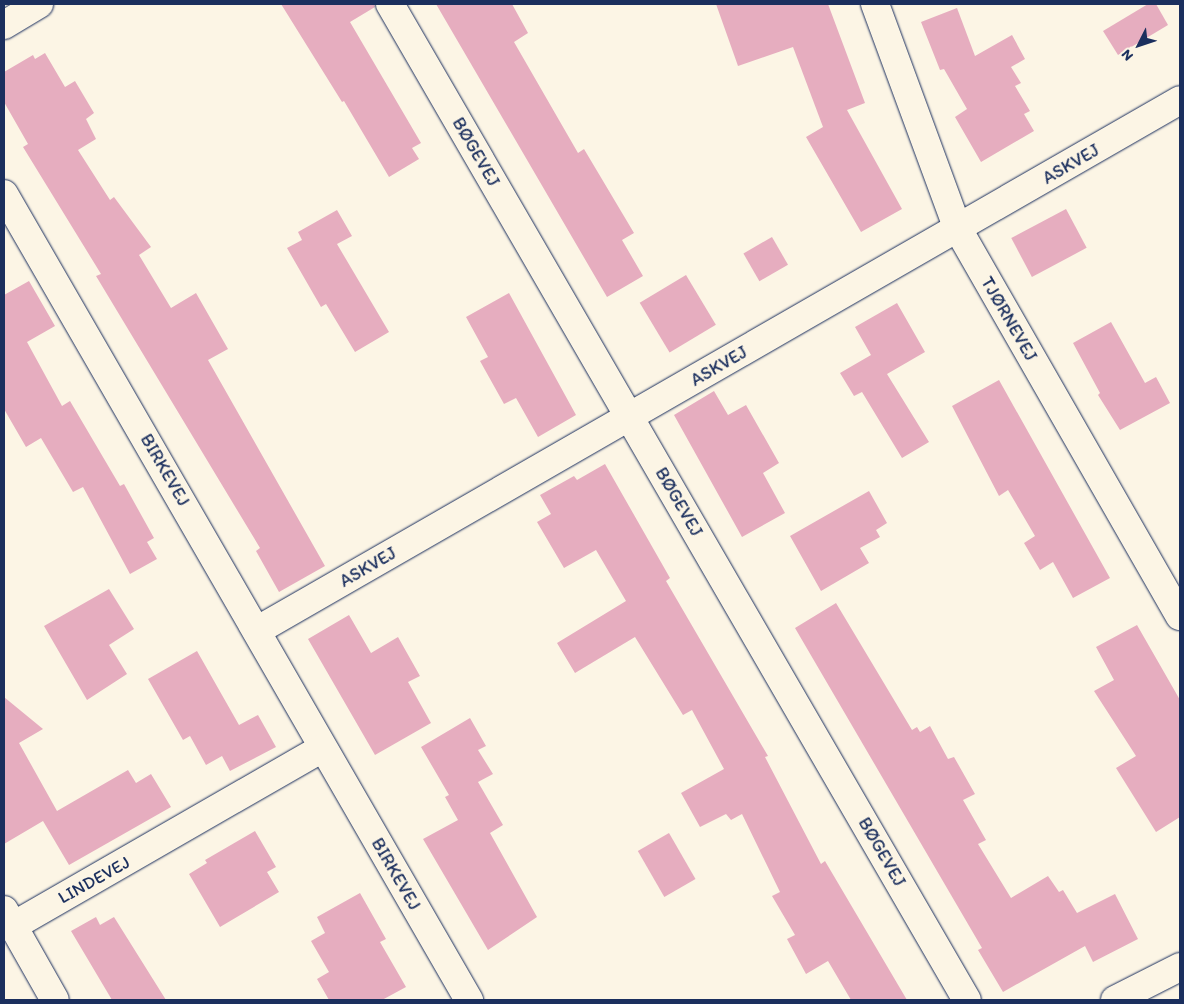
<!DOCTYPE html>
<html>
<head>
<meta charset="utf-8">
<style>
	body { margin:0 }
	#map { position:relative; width:1184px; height:1004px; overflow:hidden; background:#fcf5e5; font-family:Itim,sans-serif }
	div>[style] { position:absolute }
	.building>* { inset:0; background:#e6adbf; transform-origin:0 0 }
	.roads { filter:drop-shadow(0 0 1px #1b2f5e) drop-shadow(0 0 1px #1b2f5e) }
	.street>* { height:28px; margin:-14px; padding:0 14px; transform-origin:14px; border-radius:14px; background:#fcf5e5 }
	span { translate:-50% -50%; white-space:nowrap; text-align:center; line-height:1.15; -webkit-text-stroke:5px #fcf5e5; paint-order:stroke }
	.street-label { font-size:18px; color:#1b2f5e }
	.frame { position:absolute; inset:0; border:5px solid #1b2f5e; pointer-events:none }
	.north { position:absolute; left:1114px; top:20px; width:50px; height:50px; -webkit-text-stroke:4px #fcf5e5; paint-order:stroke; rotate:229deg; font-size:14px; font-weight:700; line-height:20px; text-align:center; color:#1b2f5e }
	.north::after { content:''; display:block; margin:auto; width:18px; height:22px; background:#1b2f5e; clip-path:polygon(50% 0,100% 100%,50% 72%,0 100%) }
</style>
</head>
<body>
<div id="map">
	<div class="building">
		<i style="clip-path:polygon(281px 4px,374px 4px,375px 7px,350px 22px,421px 143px,412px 148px,419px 159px,389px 177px,344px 101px,342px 102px)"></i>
		<i style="clip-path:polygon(436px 4px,512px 4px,528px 33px,514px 42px,578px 153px,584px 149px,634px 233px,622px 240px,643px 276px,607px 297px)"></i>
		<i style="clip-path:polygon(716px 4px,828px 4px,865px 103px,847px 110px,902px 209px,861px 232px,806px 137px,823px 127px,793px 47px,738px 66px)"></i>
		<i style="clip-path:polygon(1148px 4px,1156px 4px,1168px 25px,1118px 55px,1103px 31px)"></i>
		<i style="clip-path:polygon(957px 8px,975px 56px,1012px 35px,1025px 59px,1011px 67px,1021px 83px,1015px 86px,1030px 111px,1024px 114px,1034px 131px,981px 162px,955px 117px,967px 109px,944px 69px,940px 70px,921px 22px)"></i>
		<i style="clip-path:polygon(45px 53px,65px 87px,75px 81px,94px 113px,86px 119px,96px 139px,78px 150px,110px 200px,114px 197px,151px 247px,139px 255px,171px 308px,196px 293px,228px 349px,208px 360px,325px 566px,279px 592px,256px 551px,260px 548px,96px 276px,101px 274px,23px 147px,28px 144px,4px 102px,4px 72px,33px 55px,35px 59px)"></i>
		<i style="left:1066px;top:209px;width:44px;height:62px;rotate:62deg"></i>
		<i style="clip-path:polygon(337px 210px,352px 236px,337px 244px,389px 332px,355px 352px,326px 304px,321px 307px,287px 248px,302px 240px,298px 232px)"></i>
		<i style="left:772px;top:237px;width:32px;height:33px;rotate:60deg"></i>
		<i style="left:686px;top:275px;width:58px;height:54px;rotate:59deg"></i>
		<i style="clip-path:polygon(29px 281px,55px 326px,27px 342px,62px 406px,70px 401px,120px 486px,124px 484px,154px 538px,147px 542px,157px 559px,130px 574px,83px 487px,73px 492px,41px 438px,26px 447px,4px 409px,4px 295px)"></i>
		<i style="clip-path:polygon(509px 293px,576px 415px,538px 437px,516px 398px,504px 404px,480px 361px,488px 357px,466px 317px)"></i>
		<i style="clip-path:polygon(897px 303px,925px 352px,887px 374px,929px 442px,902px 458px,862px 392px,854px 396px,840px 373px,871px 355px,855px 327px)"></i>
		<i style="clip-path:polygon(1111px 322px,1145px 383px,1156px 377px,1170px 403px,1120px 430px,1098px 395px,1100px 393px,1073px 343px)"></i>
		<i style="clip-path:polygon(999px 380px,1110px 578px,1073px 598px,1053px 562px,1040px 570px,1024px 543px,1035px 536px,1008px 490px,999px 496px,952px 406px)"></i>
		<i style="clip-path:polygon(714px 391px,728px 415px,746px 405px,779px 463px,763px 473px,785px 513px,742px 537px,674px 415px)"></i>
		<i style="clip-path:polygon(605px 464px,670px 578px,666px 581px,768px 756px,765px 757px,821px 864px,825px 861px,907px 1000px,851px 1000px,828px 961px,806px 974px,787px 939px,795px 935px,772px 896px,780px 892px,742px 814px,731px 820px,726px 814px,700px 827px,681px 793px,724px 769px,692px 710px,683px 715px,635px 637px,575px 673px,557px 643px,626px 601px,596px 550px,564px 568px,537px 522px,551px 514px,540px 495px,574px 476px,577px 480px)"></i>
		<i style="clip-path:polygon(869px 491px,887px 523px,876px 530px,880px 537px,860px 548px,869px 563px,821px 591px,790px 536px)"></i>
		<i style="clip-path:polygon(109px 589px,134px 629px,109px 645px,127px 674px,87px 700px,44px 626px)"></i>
		<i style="clip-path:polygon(836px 603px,912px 730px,917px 727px,920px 732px,930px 726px,948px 759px,954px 757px,975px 794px,963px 800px,986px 840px,978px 844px,1011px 898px,1048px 876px,1059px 892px,1063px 890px,1077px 913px,1115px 894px,1138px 939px,1093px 962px,1085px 946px,1003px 992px,978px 950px,982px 948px,795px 628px)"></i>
		<i style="clip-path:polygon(349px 615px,371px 653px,398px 637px,420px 676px,408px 682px,431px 723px,375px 755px,308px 639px)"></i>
		<i style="clip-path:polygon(1137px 625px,1180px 700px,1180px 817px,1156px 832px,1116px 768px,1136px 756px,1094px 691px,1114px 680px,1096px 647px)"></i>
		<i style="clip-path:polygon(197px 651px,239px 725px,258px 715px,276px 747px,230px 771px,222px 756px,206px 765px,190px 736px,183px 740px,148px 679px)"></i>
		<i style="clip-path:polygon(4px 697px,43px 729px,19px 743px,57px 811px,128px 770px,136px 783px,151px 774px,171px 807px,69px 865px,43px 821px,4px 844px)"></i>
		<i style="clip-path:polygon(470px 718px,486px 746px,478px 750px,493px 774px,478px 782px,503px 825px,490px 833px,537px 917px,488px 950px,423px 839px,458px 820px,445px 797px,449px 795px,421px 747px)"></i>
		<i style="clip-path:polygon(255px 831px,276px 867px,267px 872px,279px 892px,220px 927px,189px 874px,207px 863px,205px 860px)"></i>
		<i style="left:669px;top:833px;width:53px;height:36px;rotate:60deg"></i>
		<i style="clip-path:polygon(360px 893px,386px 939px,380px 942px,406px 987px,382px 1000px,329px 1000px,317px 979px,329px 972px,311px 941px,325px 933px,317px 917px)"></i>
		<i style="clip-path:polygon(96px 917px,100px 925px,114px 917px,166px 1000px,112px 1000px,71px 931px)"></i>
	</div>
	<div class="roads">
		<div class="street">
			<i style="left:390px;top:4px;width:1151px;rotate:59.92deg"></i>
			<i style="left:875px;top:4px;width:240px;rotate:69.8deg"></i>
			<i style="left:958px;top:229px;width:446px;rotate:60.2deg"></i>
			<i style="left:4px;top:25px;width:41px;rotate:-31deg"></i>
			<i style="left:4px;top:194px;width:931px;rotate:60.02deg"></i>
			<i style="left:258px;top:630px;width:1063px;rotate:-29.89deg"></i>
			<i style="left:4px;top:910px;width:103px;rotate:60.5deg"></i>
			<i style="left:13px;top:926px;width:357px;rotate:-29.9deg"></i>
			<i style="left:1115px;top:1000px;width:73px;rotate:-26.9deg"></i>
		</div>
	</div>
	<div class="street-label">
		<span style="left:476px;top:152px;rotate:60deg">BØGEVEJ</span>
		<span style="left:1071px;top:164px;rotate:-30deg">ASKVEJ</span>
		<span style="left:1009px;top:319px;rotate:60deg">TJØRNEVEJ</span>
		<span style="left:719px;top:366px;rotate:-30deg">ASKVEJ</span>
		<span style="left:165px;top:470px;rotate:60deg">BIRKEVEJ</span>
		<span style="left:679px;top:502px;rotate:60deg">BØGEVEJ</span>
		<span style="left:368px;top:567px;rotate:-30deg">ASKVEJ</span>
		<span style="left:882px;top:852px;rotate:60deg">BØGEVEJ</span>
		<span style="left:396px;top:874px;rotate:60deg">BIRKEVEJ</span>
		<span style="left:94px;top:880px;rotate:-29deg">LINDEVEJ</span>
	</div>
	<div class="frame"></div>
	<div class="north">N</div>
</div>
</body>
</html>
